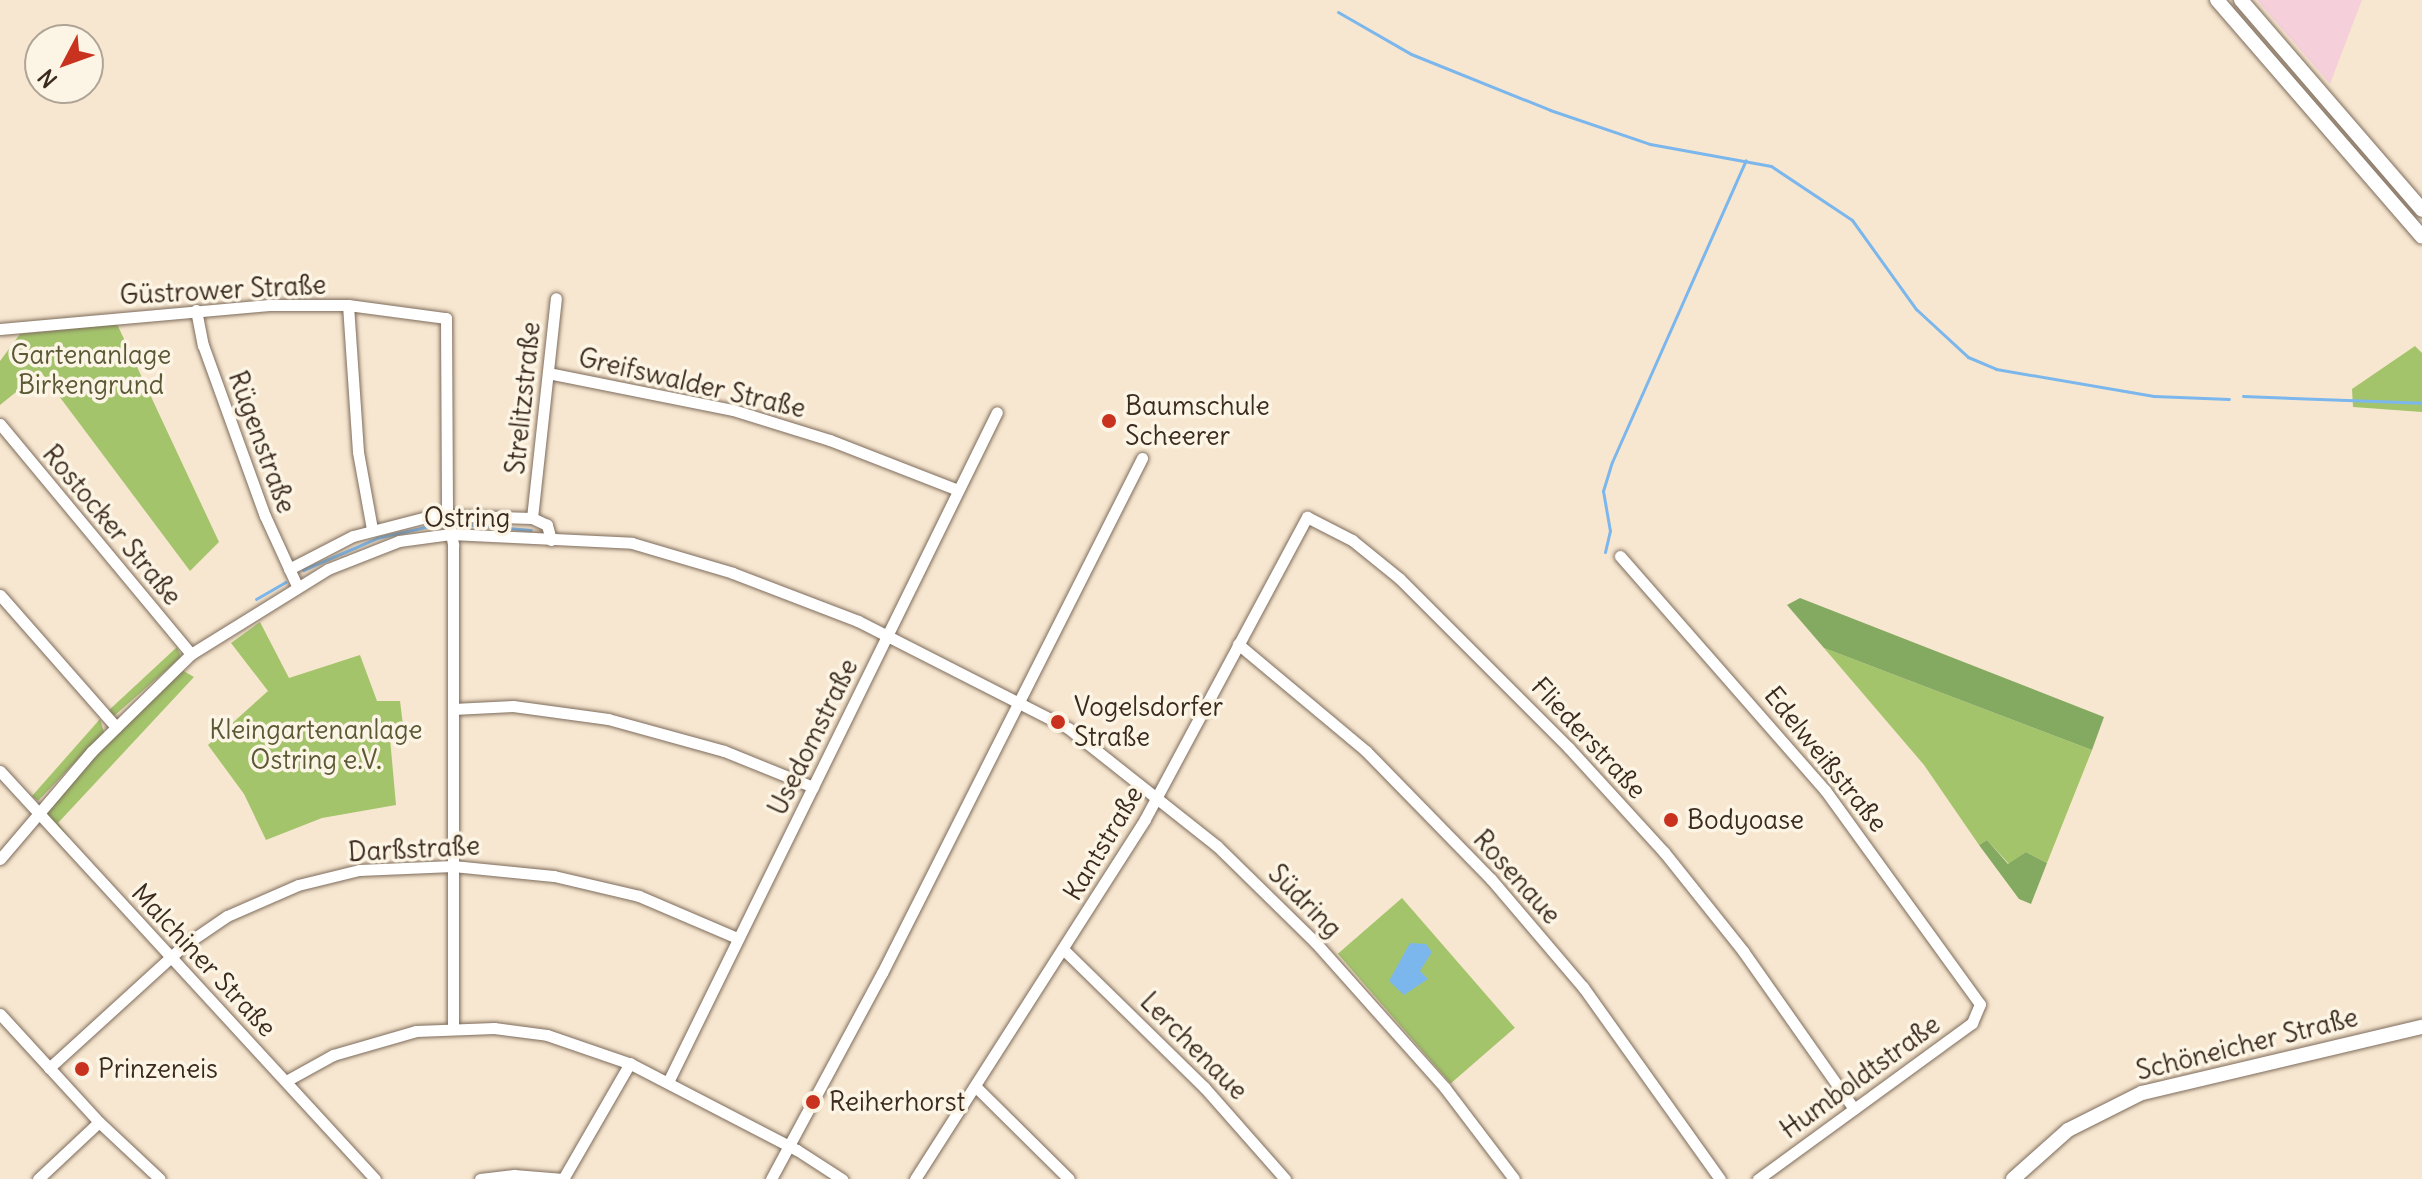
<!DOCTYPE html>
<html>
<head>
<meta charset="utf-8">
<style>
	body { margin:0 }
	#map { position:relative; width:2422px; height:1179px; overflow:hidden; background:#f8e7d0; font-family:Delius,sans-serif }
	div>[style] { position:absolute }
	.built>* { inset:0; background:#f5cfd9 }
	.green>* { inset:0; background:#a4c46c; transform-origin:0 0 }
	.forest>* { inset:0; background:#83aa60 }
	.water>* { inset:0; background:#7bb7ed }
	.stream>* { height:3px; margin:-1.5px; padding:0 1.5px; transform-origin:1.5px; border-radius:1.5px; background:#7bb7ed }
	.roads { filter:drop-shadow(0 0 2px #7d6c5c) drop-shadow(0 0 2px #7d6c5c) }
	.minor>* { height:11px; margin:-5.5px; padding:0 5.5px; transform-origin:5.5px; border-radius:5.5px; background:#fff }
	.major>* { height:14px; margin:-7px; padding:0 7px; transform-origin:7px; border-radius:7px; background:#fff }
	.dots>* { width:22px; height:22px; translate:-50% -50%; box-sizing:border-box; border:4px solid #fcf5e5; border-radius:50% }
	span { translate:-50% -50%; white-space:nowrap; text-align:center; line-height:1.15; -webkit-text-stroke:7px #fcf5e5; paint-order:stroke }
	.street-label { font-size:26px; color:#3b2a1e }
	.park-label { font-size:26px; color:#5a5835 }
	.poi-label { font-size:26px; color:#3b2a1e }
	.left { translate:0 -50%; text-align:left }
	.north { position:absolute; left:24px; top:24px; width:80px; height:80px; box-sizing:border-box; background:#fcf5e5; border:2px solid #afa495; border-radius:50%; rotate:229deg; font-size:22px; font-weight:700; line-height:32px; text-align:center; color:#3b2a1e }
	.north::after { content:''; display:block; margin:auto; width:28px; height:36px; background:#c8321e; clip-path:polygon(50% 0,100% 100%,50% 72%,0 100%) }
</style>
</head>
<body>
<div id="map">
	<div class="built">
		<i style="clip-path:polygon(2257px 0,2362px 0,2330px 84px)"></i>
	</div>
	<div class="green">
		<i style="clip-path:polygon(117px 324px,219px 542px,190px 571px,41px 372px,0 405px,0 361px,20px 334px)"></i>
		<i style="clip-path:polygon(2415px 346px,2422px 353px,2422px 412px,2353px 407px,2352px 389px)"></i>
		<i style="clip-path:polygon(260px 622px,289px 678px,360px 655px,377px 701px,400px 701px,403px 725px,389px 727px,396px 805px,322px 818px,266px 840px,244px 794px,208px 745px,268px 691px,231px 643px)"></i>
		<i style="clip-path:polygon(177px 647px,181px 657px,113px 717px,108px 711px)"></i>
		<i style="clip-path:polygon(1824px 648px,2092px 750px,2047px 863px,2026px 852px,2009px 864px,1987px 840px,1979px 845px,1924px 765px)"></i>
		<i style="clip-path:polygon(182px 670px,194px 677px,58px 823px,73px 843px,46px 813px,80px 770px)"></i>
		<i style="clip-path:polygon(100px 719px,104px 732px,38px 801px,32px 796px)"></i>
		<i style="left:1402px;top:898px;width:172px;height:85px;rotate:49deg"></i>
	</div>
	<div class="forest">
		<i style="clip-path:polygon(1800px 598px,2104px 717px,2092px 750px,1824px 648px,1787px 605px)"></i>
		<i style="clip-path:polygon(1987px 840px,2008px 864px,2026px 852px,2047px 863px,2031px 904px,2019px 899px,1979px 845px)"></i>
	</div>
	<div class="water">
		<i style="clip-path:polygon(1410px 943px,1426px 944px,1432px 952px,1420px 971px,1428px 979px,1404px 995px,1389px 981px)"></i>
	</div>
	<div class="stream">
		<i style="left:1338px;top:12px;width:84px;rotate:29.9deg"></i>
		<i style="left:1411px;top:54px;width:150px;rotate:21.9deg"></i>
		<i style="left:1550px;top:110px;width:106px;rotate:18.8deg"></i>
		<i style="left:1650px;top:144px;width:123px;rotate:10.3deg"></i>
		<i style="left:1771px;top:166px;width:97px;rotate:33.7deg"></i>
		<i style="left:1852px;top:220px;width:110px;rotate:54.3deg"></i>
		<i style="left:1916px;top:309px;width:71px;rotate:42.7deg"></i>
		<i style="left:1968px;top:357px;width:30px;rotate:23deg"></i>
		<i style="left:1996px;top:369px;width:160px;rotate:9.7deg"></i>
		<i style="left:2154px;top:396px;width:75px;rotate:2.3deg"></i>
		<i style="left:2243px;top:396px;width:179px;rotate:2.2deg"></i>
		<i style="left:461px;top:524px;width:70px;rotate:4.9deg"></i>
		<i style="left:1605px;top:552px;width:22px;rotate:-77deg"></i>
		<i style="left:1610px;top:531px;width:41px;rotate:-99.9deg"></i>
		<i style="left:1603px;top:491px;width:30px;rotate:-73deg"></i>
		<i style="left:1612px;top:462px;width:330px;rotate:-66.1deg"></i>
		<i style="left:303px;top:570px;width:81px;rotate:-23.4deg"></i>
		<i style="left:377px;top:538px;width:63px;rotate:-12.9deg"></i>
		<i style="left:256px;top:599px;width:34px;rotate:-30deg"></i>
	</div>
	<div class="roads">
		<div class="minor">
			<i style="left:348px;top:305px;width:147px;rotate:86.1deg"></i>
			<i style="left:358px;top:452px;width:78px;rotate:79.7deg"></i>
			<i style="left:196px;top:310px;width:36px;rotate:79deg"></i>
			<i style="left:203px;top:345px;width:182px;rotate:70.1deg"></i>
			<i style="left:265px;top:516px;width:77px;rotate:65.4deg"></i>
			<i style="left:0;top:329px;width:270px;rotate:-5.1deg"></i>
			<i style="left:269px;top:305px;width:79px"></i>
			<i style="left:348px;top:305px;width:99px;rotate:7.6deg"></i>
			<i style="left:446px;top:318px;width:195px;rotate:89.7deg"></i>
			<i style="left:447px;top:513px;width:33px;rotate:79deg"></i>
			<i style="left:453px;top:545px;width:483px;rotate:90deg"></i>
			<i style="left:548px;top:373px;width:189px;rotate:11.3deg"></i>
			<i style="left:733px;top:410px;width:102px;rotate:17.2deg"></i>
			<i style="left:830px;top:440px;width:137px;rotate:21.3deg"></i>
			<i style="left:0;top:424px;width:299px;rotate:50.3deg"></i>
			<i style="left:551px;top:540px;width:16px;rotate:-105deg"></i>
			<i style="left:547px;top:525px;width:17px;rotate:-155deg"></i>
			<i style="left:532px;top:518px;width:221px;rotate:-83.8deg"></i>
			<i style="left:1620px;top:556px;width:311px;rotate:48.8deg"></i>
			<i style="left:1825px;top:790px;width:264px;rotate:54.1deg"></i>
			<i style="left:1980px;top:1004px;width:21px;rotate:113deg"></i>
			<i style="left:1972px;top:1023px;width:265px;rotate:143.9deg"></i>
			<i style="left:289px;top:569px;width:72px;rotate:-27.3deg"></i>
			<i style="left:353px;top:536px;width:84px;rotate:-14.5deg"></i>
			<i style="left:434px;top:515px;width:98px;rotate:1.8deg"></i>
			<i style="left:0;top:595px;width:176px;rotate:48.7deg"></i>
			<i style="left:1238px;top:644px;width:167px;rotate:39.9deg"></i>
			<i style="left:1366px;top:751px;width:179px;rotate:45.7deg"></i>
			<i style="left:1491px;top:879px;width:142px;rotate:49.6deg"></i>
			<i style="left:1583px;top:987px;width:236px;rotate:54.5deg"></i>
			<i style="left:453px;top:709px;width:60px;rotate:-2.9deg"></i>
			<i style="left:513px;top:706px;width:96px;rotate:7.8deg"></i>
			<i style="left:608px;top:719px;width:120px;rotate:15.4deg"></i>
			<i style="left:724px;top:751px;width:96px;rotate:22deg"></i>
			<i style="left:0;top:771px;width:554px;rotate:47.41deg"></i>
			<i style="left:0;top:859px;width:142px;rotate:-49.6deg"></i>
			<i style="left:92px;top:751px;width:139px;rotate:-44.4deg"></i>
			<i style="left:191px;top:654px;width:161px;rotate:-31.8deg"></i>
			<i style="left:328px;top:569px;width:76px;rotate:-21.5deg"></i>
			<i style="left:399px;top:541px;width:52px;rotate:-7.7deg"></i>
			<i style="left:451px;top:534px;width:181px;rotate:2.8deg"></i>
			<i style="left:632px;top:543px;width:105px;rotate:16.5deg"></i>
			<i style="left:733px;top:573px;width:134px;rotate:21deg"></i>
			<i style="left:858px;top:621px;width:236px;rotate:27deg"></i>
			<i style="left:1068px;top:728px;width:190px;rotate:38.4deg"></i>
			<i style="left:1217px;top:846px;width:137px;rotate:44.4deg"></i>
			<i style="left:1315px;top:942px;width:195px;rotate:48.3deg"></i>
			<i style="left:1445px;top:1088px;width:114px;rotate:52.8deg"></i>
			<i style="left:1064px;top:950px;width:196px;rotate:44.4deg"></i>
			<i style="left:1204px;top:1087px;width:123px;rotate:48.6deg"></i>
			<i style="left:0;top:1014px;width:147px;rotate:47.5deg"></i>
			<i style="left:99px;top:1122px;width:83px;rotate:43.1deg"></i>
			<i style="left:49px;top:1068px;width:181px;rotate:-42.3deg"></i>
			<i style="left:183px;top:946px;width:53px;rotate:-34.3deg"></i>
			<i style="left:227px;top:916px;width:77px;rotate:-23.6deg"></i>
			<i style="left:298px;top:885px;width:63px;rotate:-13.8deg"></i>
			<i style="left:359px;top:870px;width:94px;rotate:-2.4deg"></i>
			<i style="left:453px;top:866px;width:101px;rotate:5.7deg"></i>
			<i style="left:554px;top:876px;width:87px;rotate:13.2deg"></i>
			<i style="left:639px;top:896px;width:107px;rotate:23.2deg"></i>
			<i style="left:286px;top:1081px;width:54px;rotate:-29deg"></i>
			<i style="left:333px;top:1055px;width:86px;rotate:-16.1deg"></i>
			<i style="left:416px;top:1031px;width:78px;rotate:-2.2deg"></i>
			<i style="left:494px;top:1028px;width:53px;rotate:7.5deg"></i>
			<i style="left:547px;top:1035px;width:89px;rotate:19deg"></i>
			<i style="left:631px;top:1064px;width:187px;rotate:27.4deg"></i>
			<i style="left:797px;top:1150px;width:54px;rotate:32.8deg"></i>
			<i style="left:668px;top:1082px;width:746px;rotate:-63.85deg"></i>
			<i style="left:977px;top:1088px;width:129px;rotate:44.7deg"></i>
			<i style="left:38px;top:1179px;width:83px;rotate:-43.1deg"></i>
			<i style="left:480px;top:1179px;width:34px;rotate:-7deg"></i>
			<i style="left:514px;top:1175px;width:49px;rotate:4.7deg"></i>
			<i style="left:563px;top:1179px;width:134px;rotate:-60deg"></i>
			<i style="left:771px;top:1179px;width:234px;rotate:-61.7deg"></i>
			<i style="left:882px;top:973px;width:577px;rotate:-63.21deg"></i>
			<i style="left:915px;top:1179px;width:427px;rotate:-57.4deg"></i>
			<i style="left:1145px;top:819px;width:343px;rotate:-61.8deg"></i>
			<i style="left:1307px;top:517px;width:51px;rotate:27.1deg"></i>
			<i style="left:1352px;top:540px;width:62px;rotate:39.1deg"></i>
			<i style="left:1400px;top:579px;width:239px;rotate:45deg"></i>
			<i style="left:1569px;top:748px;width:141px;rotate:47.6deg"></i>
			<i style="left:1664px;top:852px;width:127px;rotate:51.4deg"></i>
			<i style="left:1743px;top:951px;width:193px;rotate:54.9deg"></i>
		</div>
		<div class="major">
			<i style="left:2217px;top:0;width:313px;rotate:49.1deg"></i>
			<i style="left:2241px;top:0;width:277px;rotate:49.2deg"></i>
			<i style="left:2013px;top:1179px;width:74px;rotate:-41.7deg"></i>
			<i style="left:2068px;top:1130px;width:83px;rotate:-26.6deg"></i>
			<i style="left:2142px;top:1093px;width:288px;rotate:-13.3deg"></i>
		</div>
	</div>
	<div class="dots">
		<i style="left:1109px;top:421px;background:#c8321e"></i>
		<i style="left:1058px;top:722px;background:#c8321e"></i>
		<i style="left:1671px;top:820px;background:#c8321e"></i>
		<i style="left:82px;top:1069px;background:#c8321e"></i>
		<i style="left:813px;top:1102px;background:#c8321e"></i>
	</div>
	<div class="street-label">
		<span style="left:223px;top:290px;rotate:-3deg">Güstrower Straße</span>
		<span style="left:692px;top:383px;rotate:13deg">Greifswalder Straße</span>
		<span style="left:523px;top:398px;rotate:-84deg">Strelitzstraße</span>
		<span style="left:262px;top:442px;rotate:70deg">Rügenstraße</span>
		<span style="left:467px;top:518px">Ostring</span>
		<span style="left:112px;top:525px;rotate:50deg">Rostocker Straße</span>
		<span style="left:813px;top:737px;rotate:-64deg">Usedomstraße</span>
		<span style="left:1589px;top:738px;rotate:47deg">Fliederstraße</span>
		<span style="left:1826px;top:759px;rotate:51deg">Edelweißstraße</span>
		<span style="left:1103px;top:843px;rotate:-59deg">Kantstraße</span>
		<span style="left:414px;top:849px;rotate:-3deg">Darßstraße</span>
		<span style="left:1517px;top:877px;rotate:48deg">Rosenaue</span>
		<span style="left:1305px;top:901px;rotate:45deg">Südring</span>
		<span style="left:204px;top:960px;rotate:47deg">Malchiner Straße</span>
		<span style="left:2247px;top:1044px;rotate:-14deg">Schöneicher Straße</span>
		<span style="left:1194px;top:1046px;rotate:45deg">Lerchenaue</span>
		<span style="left:1860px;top:1077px;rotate:-36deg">Humboldtstraße</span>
	</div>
	<div class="park-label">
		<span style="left:91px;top:370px">Gartenanlage<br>Birkengrund</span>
		<span style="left:316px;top:745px">Kleingartenanlage<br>Ostring e.V.</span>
	</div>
	<div class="poi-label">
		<span class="left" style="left:1125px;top:421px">Baumschule<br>Scheerer</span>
		<span class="left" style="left:1074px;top:722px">Vogelsdorfer<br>Straße</span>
		<span class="left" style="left:1687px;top:820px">Bodyoase</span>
		<span class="left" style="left:98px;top:1069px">Prinzeneis</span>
		<span class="left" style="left:829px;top:1102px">Reiherhorst</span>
	</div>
	<div class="north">N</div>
</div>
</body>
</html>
